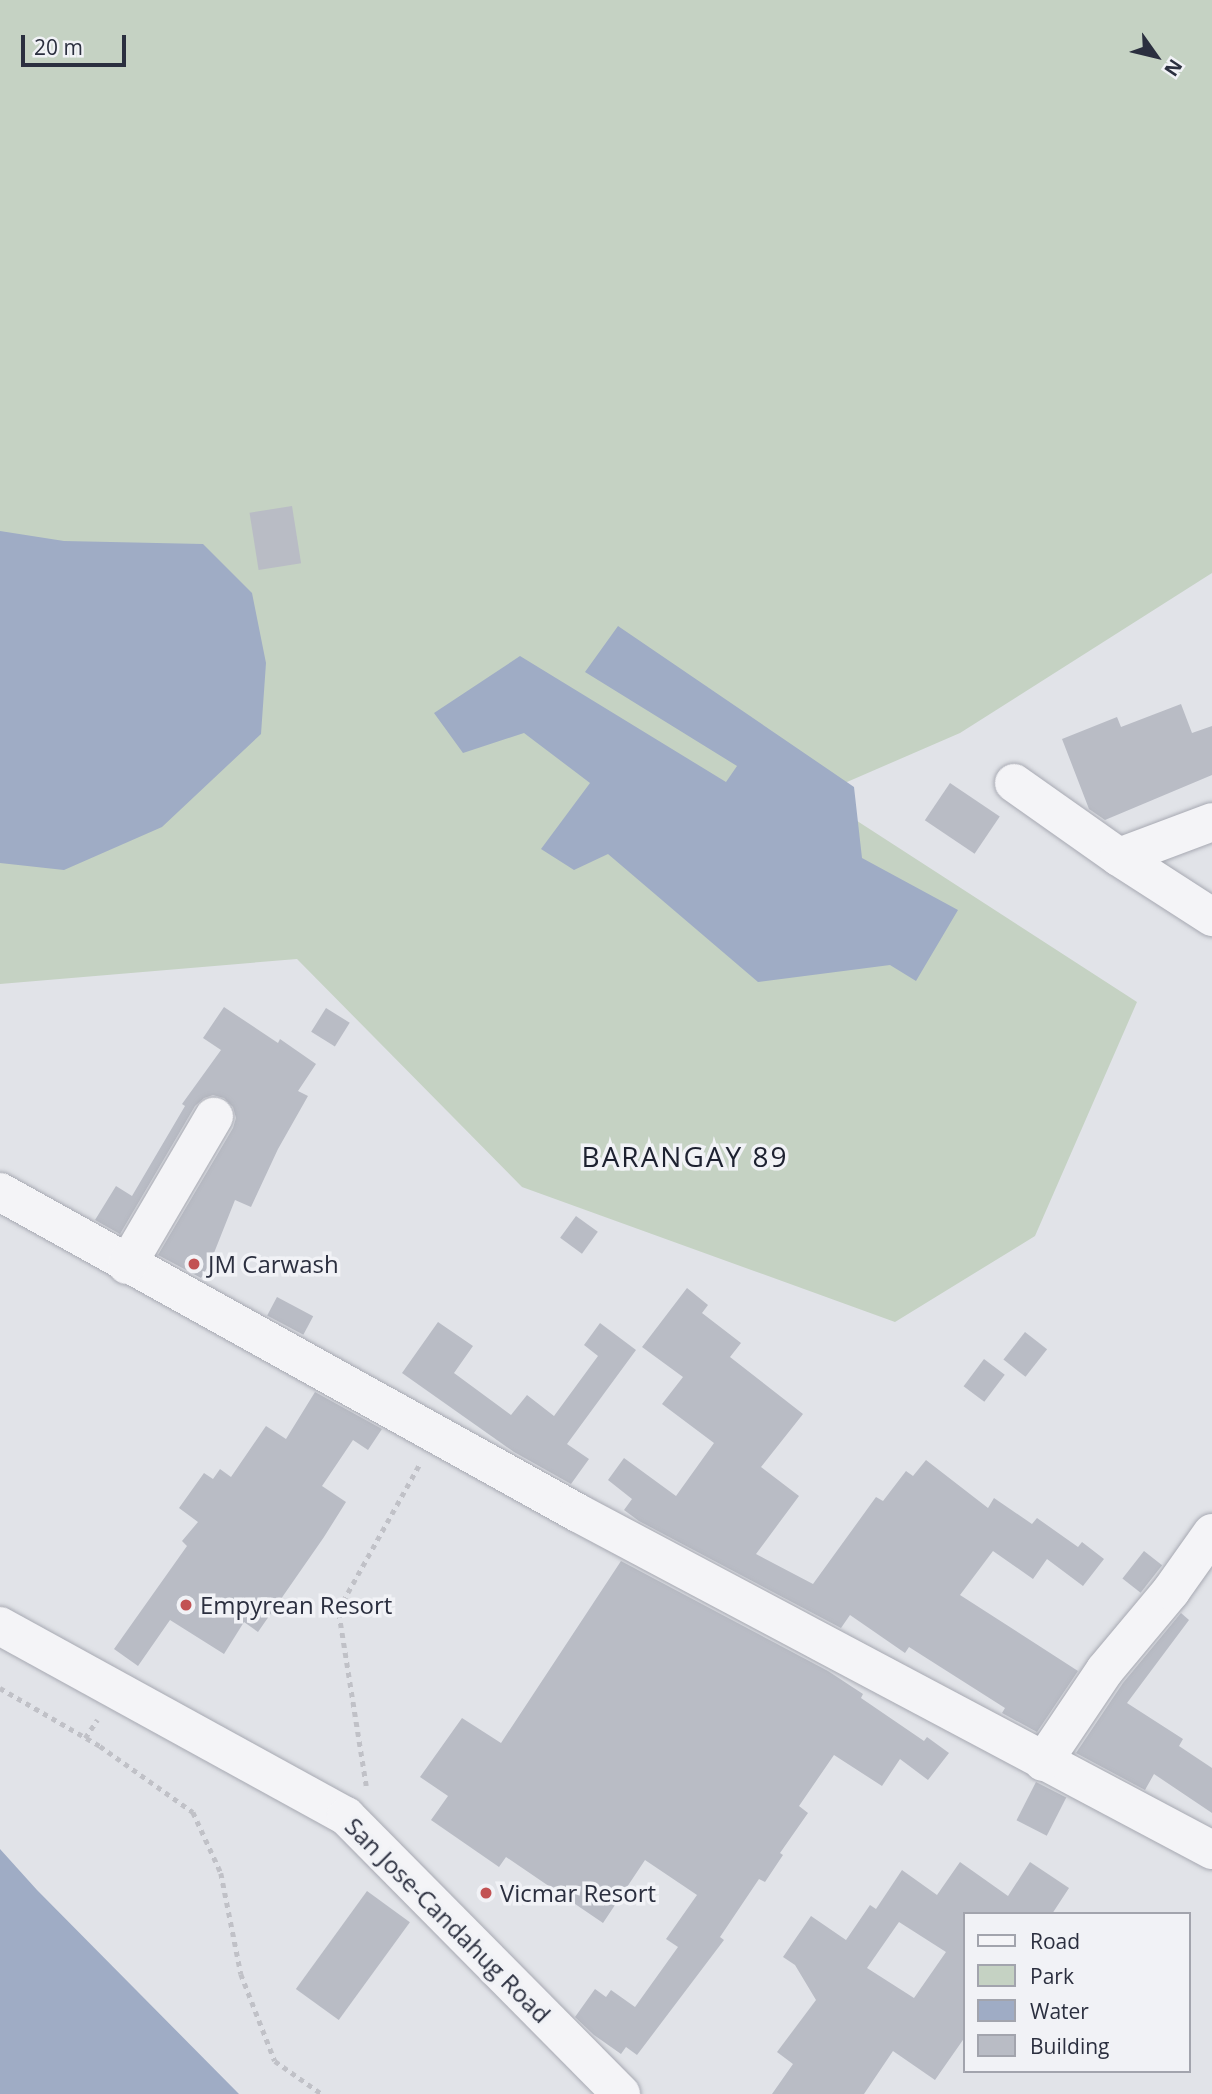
<!DOCTYPE html>
<html>
<head>
<meta charset="utf-8">
<style>
	body { margin:0 }
	#map { position:relative; width:1212px; height:2094px; overflow:hidden; background:#e1e3e8; font-family:"Open Sans",sans-serif }
	div>[style] { position:absolute }
	.green>* { inset:0; background:#c5d2c3 }
	.water>* { inset:0; background:#9facc5 }
	.building>* { inset:0; background:#b9bcc5; transform-origin:0 0 }
	.path>* { height:4.5px; margin-top:-2.25px; transform-origin:0; background:repeating-linear-gradient(90deg,#c0c1c7 0 5px,transparent 0 10px) }
	.roads { filter:drop-shadow(0 0 2px #a7a9b2) drop-shadow(0 0 2px #a7a9b2) }
	.minor>* { height:38px; margin:-19px; padding:0 19px; transform-origin:19px; border-radius:19px; background:#f4f4f7 }
	.dots>* { width:19px; height:19px; translate:-50% -50%; box-sizing:border-box; border:4px solid #f1f2f6; border-radius:50% }
	span { translate:-50% -50%; white-space:nowrap; text-align:center; line-height:1.15; -webkit-text-stroke:7px #f1f2f6; paint-order:stroke }
	.poi-label { font-size:24px; color:#2b2f3f }
	.left { translate:0 -50%; text-align:left }
	.street-label { font-size:24px; color:#2b2f3f }
	.quarter-label { font-size:28px; color:#1d2130; letter-spacing:2px }
	.legend { position:absolute; left:963px; top:1912px; width:228px; height:161px; box-sizing:border-box; background:#f1f2f6; border:2px solid #a2a4ad; margin:0; padding:9px 12px; list-style:none; font-size:21px; color:#2b2f3f }
	.legend li { display:flex; align-items:center; gap:14px; height:35px }
	.legend b { width:35px; border:2px solid #a2a4ad }
	.north { position:absolute; left:1121px; top:21px; width:70px; height:70px; -webkit-text-stroke:5px #f1f2f6; paint-order:stroke; rotate:124deg; font-size:19px; font-weight:700; line-height:28px; text-align:center; color:#2b2f3f }
	.north::after { content:''; display:block; margin:auto; width:24px; height:32px; background:#2b2f3f; clip-path:polygon(50% 0,100% 100%,50% 72%,0 100%) }
	.scale { position:absolute; left:21px; top:35px; width:105px; height:32px; box-sizing:border-box; border:4px solid #2b2f3f; border-top:0; padding-left:9px; font-size:21px; line-height:24px; white-space:nowrap; color:#2b2f3f; -webkit-text-stroke:5px #f1f2f6; paint-order:stroke }
</style>
</head>
<body>
<div id="map">
	<div class="green">
		<i style="clip-path:polygon(0 0,1212px 0,1212px 573px,960px 733px,817px 795px,1137px 1002px,1035px 1236px,895px 1322px,522px 1187px,297px 959px,0 984px)"></i>
	</div>
	<div class="water">
		<i style="clip-path:polygon(0 531px,64px 541px,203px 544px,252px 593px,266px 663px,261px 734px,162px 827px,64px 870px,0 863px)"></i>
		<i style="clip-path:polygon(618px 626px,854px 787px,862px 858px,958px 910px,916px 981px,890px 965px,758px 982px,608px 854px,574px 870px,541px 849px,590px 783px,524px 733px,463px 753px,434px 713px,520px 656px,726px 782px,737px 766px,585px 672px)"></i>
		<i style="clip-path:polygon(0 1849px,37px 1890px,239px 2094px,0 2094px)"></i>
	</div>
	<div class="building">
		<i style="left:292px;top:506px;width:58px;height:43px;rotate:81deg"></i>
		<i style="clip-path:polygon(1181px 704px,1192px 733px,1212px 726px,1212px 775px,1105px 820px,1089px 809px,1062px 739px,1117px 717px,1121px 727px)"></i>
		<i style="left:950px;top:783px;width:60px;height:45px;rotate:34deg"></i>
		<i style="clip-path:polygon(224px 1007px,278px 1043px,280px 1039px,316px 1064px,298px 1091px,308px 1096px,278px 1149px,251px 1207px,235px 1200px,210px 1263px,201px 1278px,158px 1255px,233px 1128px,236px 1118px,233px 1107px,224px 1098px,213px 1095px,204px 1098px,195px 1106px,120px 1234px,95px 1220px,116px 1186px,132px 1196px,185px 1106px,182px 1104px,221px 1050px,203px 1038px)"></i>
		<i style="left:326px;top:1008px;width:28px;height:28px;rotate:32deg"></i>
		<i style="left:576px;top:1216px;width:27px;height:27px;rotate:36deg"></i>
		<i style="clip-path:polygon(687px 1288px,708px 1305px,702px 1313px,741px 1343px,730px 1357px,803px 1414px,761px 1467px,799px 1496px,756px 1554px,813px 1584px,876px 1497px,883px 1501px,906px 1471px,913px 1476px,926px 1460px,988px 1508px,994px 1498px,1032px 1524px,1037px 1518px,1078px 1547px,1082px 1542px,1104px 1559px,1083px 1586px,1047px 1559px,1033px 1579px,993px 1551px,960px 1595px,1078px 1671px,1037px 1732px,1002px 1713px,1005px 1708px,909px 1647px,905px 1653px,850px 1615px,841px 1628px,639px 1521px,624px 1510px,632px 1499px,608px 1480px,624px 1458px,676px 1496px,714px 1443px,662px 1404px,683px 1377px,642px 1347px)"></i>
		<i style="left:277px;top:1297px;width:41px;height:21px;rotate:28deg"></i>
		<i style="clip-path:polygon(438px 1322px,473px 1346px,454px 1373px,511px 1415px,527px 1395px,554px 1416px,598px 1356px,584px 1345px,600px 1323px,636px 1350px,567px 1444px,589px 1459px,571px 1484px,514px 1452px,402px 1373px)"></i>
		<i style="left:1025px;top:1332px;width:28px;height:35px;rotate:38deg"></i>
		<i style="left:984px;top:1359px;width:26px;height:34px;rotate:37deg"></i>
		<i style="clip-path:polygon(315px 1392px,382px 1429px,368px 1450px,353px 1440px,322px 1486px,346px 1502px,324px 1537px,258px 1632px,244px 1622px,224px 1654px,170px 1620px,138px 1666px,114px 1649px,187px 1546px,182px 1541px,198px 1522px,179px 1508px,204px 1473px,213px 1479px,220px 1469px,231px 1477px,266px 1426px,286px 1439px)"></i>
		<i style="left:1144px;top:1551px;width:23px;height:35px;rotate:38deg"></i>
		<i style="clip-path:polygon(621px 1561px,828px 1671px,863px 1694px,861px 1698px,924px 1741px,927px 1737px,949px 1753px,928px 1780px,900px 1759px,882px 1786px,834px 1755px,799px 1806px,808px 1813px,780px 1853px,783px 1855px,765px 1882px,759px 1879px,720px 1937px,724px 1940px,637px 2055px,626px 2047px,621px 2054px,594px 2035px,575px 2017px,595px 1989px,606px 1997px,611px 1990px,635px 2007px,678px 1947px,666px 1939px,697px 1895px,645px 1860px,603px 1923px,506px 1857px,499px 1867px,431px 1820px,448px 1796px,420px 1777px,462px 1718px,501px 1743px)"></i>
		<i style="clip-path:polygon(1181px 1613px,1189px 1620px,1127px 1703px,1183px 1739px,1179px 1746px,1212px 1768px,1212px 1813px,1154px 1774px,1145px 1790px,1076px 1753px,1123px 1683px)"></i>
		<i style="left:1036px;top:1782px;width:34px;height:43px;rotate:27deg"></i>
		<i style="clip-path:polygon(evenodd,960px 1862px,1008px 1896px,1030px 1862px,1069px 1888px,1052px 1914px,965px 1914px,965px 2037px,935px 2080px,893px 2051px,864px 2094px,772px 2094px,793px 2064px,777px 2052px,816px 2000px,795px 1965px,783px 1957px,811px 1916px,846px 1940px,870px 1905px,876px 1909px,902px 1870px,937px 1895px,960px 1862px,899px 1922px,946px 1952px,914px 1998px,867px 1968px,899px 1922px)"></i>
		<i style="left:367px;top:1891px;width:53px;height:121px;rotate:36deg"></i>
	</div>
	<div class="path">
		<i style="left:0;top:1688px;width:116px;rotate:30.1deg"></i>
		<i style="left:100px;top:1746px;width:114px;rotate:35.4deg"></i>
		<i style="left:193px;top:1812px;width:67px;rotate:65.3deg"></i>
		<i style="left:221px;top:1873px;width:103px;rotate:78.8deg"></i>
		<i style="left:241px;top:1974px;width:93px;rotate:68.7deg"></i>
		<i style="left:275px;top:2061px;width:57px;rotate:35.1deg"></i>
		<i style="left:85px;top:1738px;width:22px;rotate:-56deg"></i>
		<i style="left:366px;top:1786px;width:178px;rotate:-99deg"></i>
		<i style="left:338px;top:1610px;width:166px;rotate:-60.8deg"></i>
	</div>
	<div class="roads">
		<div class="minor">
			<i style="left:1014px;top:783px;width:128px;rotate:35.2deg"></i>
			<i style="left:1119px;top:857px;width:111px;rotate:32.8deg"></i>
			<i style="left:1119px;top:857px;width:99px;rotate:-20.6deg"></i>
			<i style="left:0;top:1192px;width:661px;rotate:29.05deg"></i>
			<i style="left:578px;top:1513px;width:718px;rotate:27.99deg"></i>
			<i style="left:127px;top:1265px;width:172px;rotate:-59.6deg"></i>
			<i style="left:0;top:1626px;width:395px;rotate:28.8deg"></i>
			<i style="left:346px;top:1816px;width:391px;rotate:45.3deg"></i>
			<i style="left:1043px;top:1762px;width:111px;rotate:-56deg"></i>
			<i style="left:1105px;top:1670px;width:103px;rotate:-50.1deg"></i>
			<i style="left:1171px;top:1591px;width:71px;rotate:-54.7deg"></i>
		</div>
	</div>
	<div class="dots">
		<i style="left:194px;top:1264px;background:#c25253"></i>
		<i style="left:186px;top:1605px;background:#c25253"></i>
		<i style="left:486px;top:1893px;background:#c25253"></i>
	</div>
	<div class="poi-label">
		<span class="left" style="left:208px;top:1264px">JM Carwash</span>
		<span class="left" style="left:200px;top:1605px">Empyrean Resort</span>
		<span class="left" style="left:500px;top:1893px">Vicmar Resort</span>
	</div>
	<div class="street-label">
		<span style="left:448px;top:1920px;rotate:45deg">San Jose-Candahug Road</span>
	</div>
	<div class="quarter-label">
		<span style="left:685px;top:1156px">BARANGAY 89</span>
	</div>
	<ul class="legend">
	<li><b style="height:9px;background:#f4f4f7"></b>Road</li>
	<li><b style="height:19px;background:#c5d2c3"></b>Park</li>
	<li><b style="height:19px;background:#9facc5"></b>Water</li>
	<li><b style="height:19px;background:#b9bcc5"></b>Building</li>
	</ul>
	<div class="north">N</div>
	<div class="scale">20 m</div>
</div>
</body>
</html>
